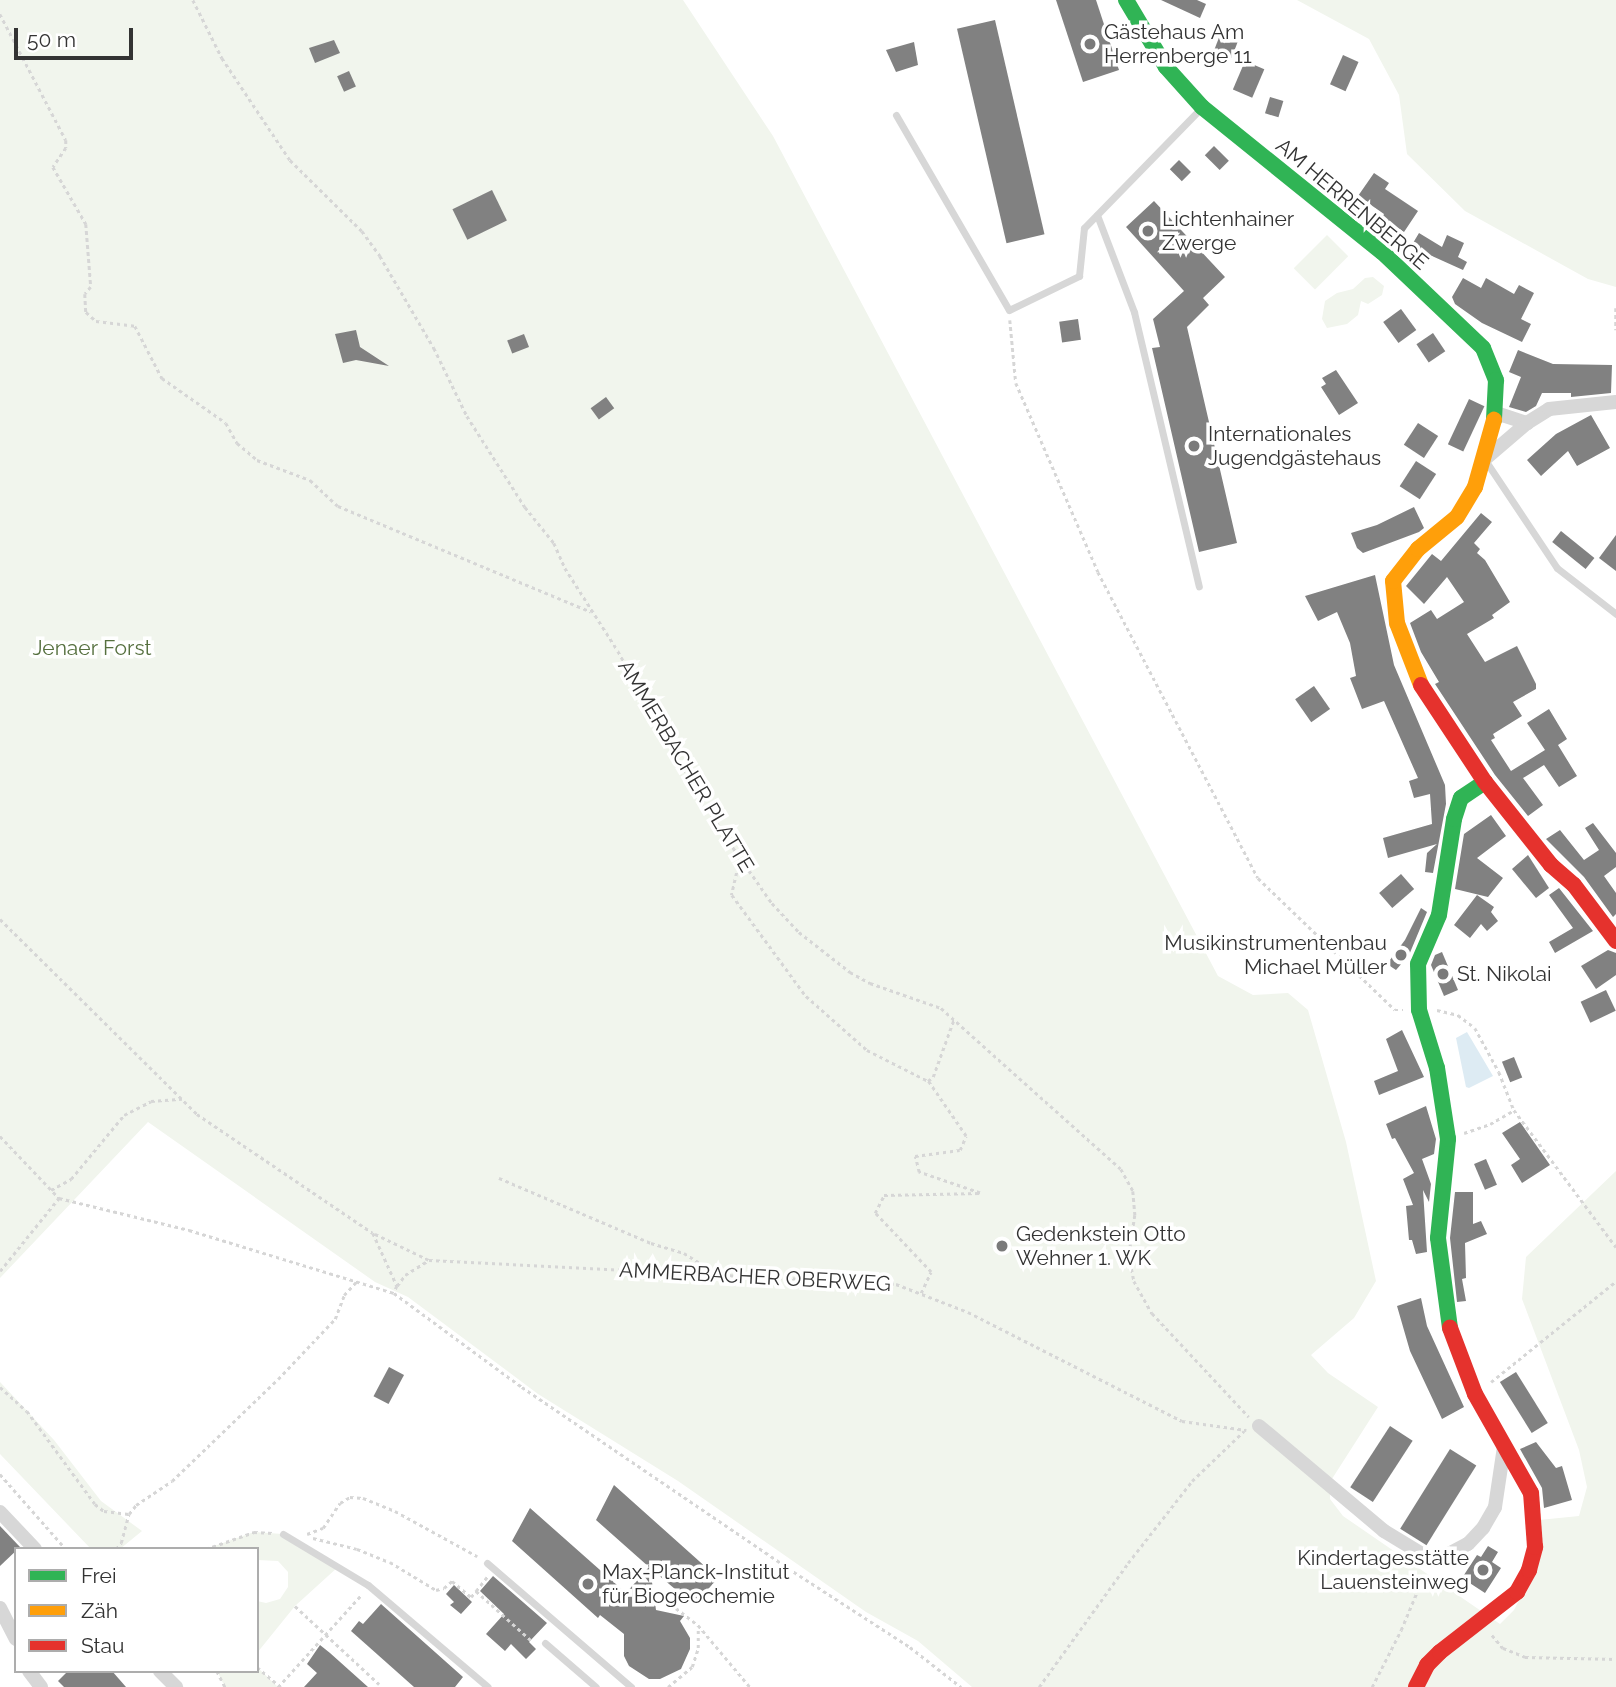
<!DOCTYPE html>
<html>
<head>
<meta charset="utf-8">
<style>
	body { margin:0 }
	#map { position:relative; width:1616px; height:1687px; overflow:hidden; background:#fff; font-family:Raleway,sans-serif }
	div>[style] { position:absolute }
	.green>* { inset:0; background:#f1f5ed; transform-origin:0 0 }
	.water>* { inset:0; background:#ddebf3 }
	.building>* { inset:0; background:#818181; transform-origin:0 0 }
	.path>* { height:2.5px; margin-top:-1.25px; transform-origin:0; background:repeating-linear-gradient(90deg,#d6d6d6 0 3.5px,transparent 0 7px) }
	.lane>* { height:7px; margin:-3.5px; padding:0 3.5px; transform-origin:3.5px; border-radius:3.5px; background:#d7d7d7 }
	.street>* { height:14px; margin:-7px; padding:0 7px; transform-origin:7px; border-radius:7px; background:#d7d7d7 }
	.fast>* { height:16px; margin:-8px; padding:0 8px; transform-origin:8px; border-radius:8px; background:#30b455 }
	.slow>* { height:16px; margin:-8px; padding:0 8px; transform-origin:8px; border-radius:8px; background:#ff9f0a }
	.jam>* { height:16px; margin:-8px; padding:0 8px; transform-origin:8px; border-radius:8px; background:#e5322d }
	.dots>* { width:19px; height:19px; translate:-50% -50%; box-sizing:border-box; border:4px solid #fff; border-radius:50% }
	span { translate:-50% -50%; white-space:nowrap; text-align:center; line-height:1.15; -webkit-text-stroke:7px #fff; paint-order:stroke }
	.poi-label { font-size:21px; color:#333 }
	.left { translate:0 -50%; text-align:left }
	.right { translate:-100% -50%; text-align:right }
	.street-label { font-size:21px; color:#333 }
	.park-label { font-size:21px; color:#56703f }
	.legend { position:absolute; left:14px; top:1547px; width:245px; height:126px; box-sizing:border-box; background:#fff; border:2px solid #adadad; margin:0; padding:9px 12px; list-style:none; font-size:21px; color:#333 }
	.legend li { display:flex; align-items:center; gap:14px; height:35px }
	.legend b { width:35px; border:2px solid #adadad }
	.scale { position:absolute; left:14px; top:28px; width:119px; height:32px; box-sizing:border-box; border:4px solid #333; border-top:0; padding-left:9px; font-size:21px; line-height:24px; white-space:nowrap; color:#333; -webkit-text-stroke:5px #fff; paint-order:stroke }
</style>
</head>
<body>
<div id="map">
	<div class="green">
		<i style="clip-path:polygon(0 0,683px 0,773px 136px,1218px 976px,1253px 995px,1288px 993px,1308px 1010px,1346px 1142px,1376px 1281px,1354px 1318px,1311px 1355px,1328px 1373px,1378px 1407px,1330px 1482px,1330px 1499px,1343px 1516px,1500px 1624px,1514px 1610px,1534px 1571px,1539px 1520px,1579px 1516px,1587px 1487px,1579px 1450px,1522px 1299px,1526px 1257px,1616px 1171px,1616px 1687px,972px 1687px,918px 1641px,866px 1612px,678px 1481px,538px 1394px,408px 1297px,375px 1282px,148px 1122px,0 1278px)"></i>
		<i style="clip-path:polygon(1297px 0,1616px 0,1616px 287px,1588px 279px,1465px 211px,1407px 154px,1399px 95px,1369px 39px)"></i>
		<i style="left:1327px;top:235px;width:30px;height:47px;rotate:45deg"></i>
		<i style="clip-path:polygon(1373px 277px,1384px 286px,1382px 295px,1368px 304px,1361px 301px,1358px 315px,1347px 324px,1327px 328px,1322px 319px,1325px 301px,1337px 293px,1353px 289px,1365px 278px)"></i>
		<i style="clip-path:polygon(0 1382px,54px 1440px,101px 1501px,142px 1531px,120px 1549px,91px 1549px,0 1454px)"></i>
		<i style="clip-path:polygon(254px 1532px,283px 1534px,338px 1567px,295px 1606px,257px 1653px,257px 1601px,266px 1603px,280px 1599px,288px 1587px,288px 1572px,278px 1561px,257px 1560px,257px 1549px,206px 1549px)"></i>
		<i style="clip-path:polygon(257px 1667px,278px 1687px,225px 1687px,217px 1671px,257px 1671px)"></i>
	</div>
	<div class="water">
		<i style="clip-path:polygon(1467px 1032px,1493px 1076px,1469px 1088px,1466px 1087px,1456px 1038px)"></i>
	</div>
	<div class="building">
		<i style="clip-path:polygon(1056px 0,1096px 0,1119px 70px,1083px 82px)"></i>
		<i style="clip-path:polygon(1161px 0,1197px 0,1206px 4px,1200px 18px)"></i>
		<i style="left:995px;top:20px;width:220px;height:39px;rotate:77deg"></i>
		<i style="left:1220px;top:35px;width:19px;height:17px;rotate:21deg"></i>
		<i style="clip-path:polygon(334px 40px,340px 53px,315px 63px,309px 48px)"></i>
		<i style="clip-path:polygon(914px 42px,918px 65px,896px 72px,886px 50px)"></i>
		<i style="left:1343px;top:55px;width:17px;height:32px;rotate:24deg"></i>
		<i style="left:1245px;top:61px;width:21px;height:31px;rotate:23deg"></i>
		<i style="left:349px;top:71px;width:17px;height:13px;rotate:66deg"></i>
		<i style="left:1270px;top:97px;width:14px;height:17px;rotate:17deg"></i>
		<i style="left:1214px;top:146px;width:21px;height:13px;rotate:45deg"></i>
		<i style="left:1179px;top:160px;width:17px;height:13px;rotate:45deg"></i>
		<i style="clip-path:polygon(1374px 173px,1389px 183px,1385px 189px,1418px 211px,1404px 232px,1382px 218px,1384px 214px,1358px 196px)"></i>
		<i style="left:492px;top:190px;width:34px;height:44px;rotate:64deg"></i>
		<i style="clip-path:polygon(1154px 201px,1225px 277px,1203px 298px,1209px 305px,1187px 327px,1237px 543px,1199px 552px,1152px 348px,1160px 347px,1153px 319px,1184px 291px,1126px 227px)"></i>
		<i style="clip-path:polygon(1419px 233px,1442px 247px,1447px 235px,1464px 243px,1458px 257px,1467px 262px,1463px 270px,1432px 256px,1429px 260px,1410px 248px)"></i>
		<i style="clip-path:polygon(1463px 278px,1481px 288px,1486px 278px,1514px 294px,1519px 285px,1534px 293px,1521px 319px,1531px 324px,1522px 342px,1482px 323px,1455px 304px,1452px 297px)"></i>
		<i style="left:1401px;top:309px;width:26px;height:22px;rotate:54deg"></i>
		<i style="left:1078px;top:319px;width:21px;height:19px;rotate:82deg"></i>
		<i style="clip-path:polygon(356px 330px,360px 347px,389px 366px,356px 360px,343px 363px,335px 334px)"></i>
		<i style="left:1433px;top:333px;width:22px;height:20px;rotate:56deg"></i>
		<i style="left:524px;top:334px;width:14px;height:18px;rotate:69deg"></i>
		<i style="clip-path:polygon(1518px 350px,1553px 364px,1612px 365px,1611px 393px,1571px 397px,1571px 393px,1542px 393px,1536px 406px,1526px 412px,1509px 407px,1521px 377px,1509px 372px)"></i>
		<i style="clip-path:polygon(1336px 370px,1358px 403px,1339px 415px,1321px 387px,1326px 384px,1322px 378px)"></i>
		<i style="left:606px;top:397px;width:14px;height:19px;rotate:54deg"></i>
		<i style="left:1469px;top:399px;width:17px;height:50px;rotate:25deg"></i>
		<i style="clip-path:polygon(1591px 415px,1610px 448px,1577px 466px,1568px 451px,1541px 476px,1527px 460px,1556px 434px)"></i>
		<i style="left:1418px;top:423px;width:24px;height:26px;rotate:33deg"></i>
		<i style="left:1416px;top:461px;width:24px;height:30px;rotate:33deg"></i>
		<i style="clip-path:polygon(1414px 507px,1424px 528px,1419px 532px,1363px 553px,1357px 548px,1351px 533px,1377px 525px)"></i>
		<i style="clip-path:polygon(1481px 513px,1492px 522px,1474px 543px,1480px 549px,1477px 553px,1485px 560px,1510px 602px,1492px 615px,1494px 618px,1467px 634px,1485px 662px,1517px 646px,1536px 684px,1536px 689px,1513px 702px,1522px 716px,1493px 734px,1495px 738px,1491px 740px,1511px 771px,1545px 750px,1527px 723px,1549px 709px,1567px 739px,1558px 745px,1577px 776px,1559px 787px,1544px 765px,1523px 778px,1543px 805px,1528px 816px,1495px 775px,1435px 684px,1439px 682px,1421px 652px,1410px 623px,1431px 610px,1437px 619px,1464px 602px,1447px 577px,1424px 604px,1406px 586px,1432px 554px,1441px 561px)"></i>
		<i style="left:1561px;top:531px;width:43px;height:14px;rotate:39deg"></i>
		<i style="clip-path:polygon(1616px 535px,1616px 571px,1599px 558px)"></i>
		<i style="clip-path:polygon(1375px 575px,1394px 665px,1445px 785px,1446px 804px,1433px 873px,1425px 872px,1427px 853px,1437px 844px,1388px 858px,1383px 838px,1432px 824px,1430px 794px,1414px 798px,1409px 781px,1418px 778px,1384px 701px,1362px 709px,1350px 678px,1356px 676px,1350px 643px,1337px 612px,1318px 621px,1305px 596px)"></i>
		<i style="left:1314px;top:686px;width:28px;height:23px;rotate:55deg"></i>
		<i style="clip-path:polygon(1491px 815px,1506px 836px,1477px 858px,1503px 878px,1488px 897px,1455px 889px,1464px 834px)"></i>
		<i style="clip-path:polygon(1593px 823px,1616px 853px,1616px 867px,1604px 876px,1616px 893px,1616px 914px,1613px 917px,1584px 877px,1546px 839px,1560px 830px,1584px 860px,1599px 850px,1585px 828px)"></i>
		<i style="clip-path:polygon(1528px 855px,1549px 888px,1536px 898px,1512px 869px)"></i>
		<i style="left:1401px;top:874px;width:20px;height:29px;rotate:49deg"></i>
		<i style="clip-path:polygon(1559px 888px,1593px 931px,1555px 953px,1549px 942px,1573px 928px,1549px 895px)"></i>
		<i style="clip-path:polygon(1477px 895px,1494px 907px,1491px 912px,1498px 921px,1487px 931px,1481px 924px,1470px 938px,1454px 925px)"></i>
		<i style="clip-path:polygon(1421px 908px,1427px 912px,1409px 955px,1396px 970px,1387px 964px,1405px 940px)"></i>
		<i style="clip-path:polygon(1608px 950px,1616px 953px,1616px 975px,1596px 989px,1581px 966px)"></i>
		<i style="clip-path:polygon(1442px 952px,1458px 990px,1444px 996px,1431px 965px,1435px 955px)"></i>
		<i style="left:1606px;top:990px;width:23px;height:28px;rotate:65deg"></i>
		<i style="clip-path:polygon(1402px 1030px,1424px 1077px,1379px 1095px,1374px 1081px,1398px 1071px,1386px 1039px)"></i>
		<i style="left:1514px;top:1057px;width:22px;height:13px;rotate:68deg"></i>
		<i style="clip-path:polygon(1426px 1106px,1436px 1139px,1434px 1154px,1422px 1159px,1431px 1184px,1429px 1202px,1423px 1190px,1427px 1252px,1416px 1254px,1412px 1240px,1409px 1240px,1406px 1206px,1413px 1205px,1403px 1179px,1414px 1173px,1395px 1138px,1392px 1139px,1386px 1124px)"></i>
		<i style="clip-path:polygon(1520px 1122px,1550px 1165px,1522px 1183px,1511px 1165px,1520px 1159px,1502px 1133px)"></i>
		<i style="left:1486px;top:1159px;width:28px;height:13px;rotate:67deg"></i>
		<i style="clip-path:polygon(1455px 1192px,1473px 1192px,1473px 1224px,1481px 1221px,1487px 1234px,1465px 1243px,1466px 1278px,1462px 1279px,1466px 1301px,1457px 1302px,1450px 1238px)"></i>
		<i style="clip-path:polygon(1421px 1298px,1427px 1326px,1464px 1407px,1442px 1419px,1410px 1351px,1397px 1306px)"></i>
		<i style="left:389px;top:1367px;width:17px;height:33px;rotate:28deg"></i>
		<i style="left:1516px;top:1372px;width:60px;height:19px;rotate:58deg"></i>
		<i style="left:1390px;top:1426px;width:27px;height:73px;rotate:33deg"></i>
		<i style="clip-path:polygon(1536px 1442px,1556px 1468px,1562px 1466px,1572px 1500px,1544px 1508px,1542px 1488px,1520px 1449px)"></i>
		<i style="left:1450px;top:1449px;width:31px;height:94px;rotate:32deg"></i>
		<i style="clip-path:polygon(614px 1485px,718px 1578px,694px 1605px,650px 1568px,656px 1610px,684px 1616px,680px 1621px,690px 1638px,690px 1649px,681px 1669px,660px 1679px,649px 1679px,629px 1666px,624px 1656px,624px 1634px,600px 1615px,598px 1618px,512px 1541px,530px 1508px,626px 1593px,649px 1567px,596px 1520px)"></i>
		<i style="clip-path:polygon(0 1526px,20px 1547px,0 1566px)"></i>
		<i style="clip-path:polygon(1488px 1546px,1498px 1552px,1492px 1562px,1501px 1568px,1485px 1593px,1462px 1578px,1477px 1555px,1481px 1557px)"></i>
		<i style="clip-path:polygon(493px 1576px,547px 1623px,529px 1642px,536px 1649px,526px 1659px,511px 1644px,505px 1651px,486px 1634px,504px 1614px,480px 1591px)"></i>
		<i style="clip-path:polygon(454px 1585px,472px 1602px,461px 1614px,450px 1605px,454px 1602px,446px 1594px)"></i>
		<i style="clip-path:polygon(381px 1604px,463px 1677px,455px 1687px,414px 1687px,351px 1631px,359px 1621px,363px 1624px)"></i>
		<i style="clip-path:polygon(320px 1645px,330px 1653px,368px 1687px,304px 1687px,317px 1673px,307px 1664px)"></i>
		<i style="clip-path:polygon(68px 1671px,112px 1671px,126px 1687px,64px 1687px,58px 1681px)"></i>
	</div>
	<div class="path">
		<i style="left:193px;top:0;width:65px;rotate:63.4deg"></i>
		<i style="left:222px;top:58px;width:123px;rotate:56.3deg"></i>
		<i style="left:290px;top:160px;width:101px;rotate:44.6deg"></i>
		<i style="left:362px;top:231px;width:31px;rotate:54deg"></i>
		<i style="left:380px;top:256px;width:107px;rotate:59.6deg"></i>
		<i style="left:434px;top:348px;width:76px;rotate:64.1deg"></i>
		<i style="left:467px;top:416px;width:108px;rotate:57.5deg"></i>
		<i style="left:525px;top:507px;width:46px;rotate:51.1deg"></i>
		<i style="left:554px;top:543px;width:27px;rotate:66deg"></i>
		<i style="left:565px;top:568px;width:98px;rotate:57.4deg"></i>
		<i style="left:618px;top:651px;width:135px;rotate:60.8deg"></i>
		<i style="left:684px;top:769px;width:79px;rotate:58.5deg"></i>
		<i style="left:725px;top:836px;width:82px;rotate:55deg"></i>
		<i style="left:772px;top:903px;width:40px;rotate:47deg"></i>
		<i style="left:799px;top:932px;width:65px;rotate:38.1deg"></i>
		<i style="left:850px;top:972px;width:23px;rotate:29deg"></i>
		<i style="left:870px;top:983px;width:75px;rotate:19.4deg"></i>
		<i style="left:941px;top:1008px;width:241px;rotate:41.8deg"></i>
		<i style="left:1121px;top:1169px;width:25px;rotate:61deg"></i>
		<i style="left:1133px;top:1191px;width:24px;rotate:85deg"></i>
		<i style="left:1135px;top:1215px;width:40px;rotate:98.5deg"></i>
		<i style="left:1129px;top:1255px;width:26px;rotate:79deg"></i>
		<i style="left:1134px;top:1281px;width:37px;rotate:61deg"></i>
		<i style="left:1152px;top:1313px;width:142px;rotate:47deg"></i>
		<i style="left:0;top:14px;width:142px;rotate:62.4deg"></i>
		<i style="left:66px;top:140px;width:8px;rotate:90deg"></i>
		<i style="left:66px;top:148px;width:23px;rotate:124deg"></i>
		<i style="left:53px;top:167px;width:66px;rotate:59.9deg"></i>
		<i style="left:86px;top:224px;width:63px;rotate:85.5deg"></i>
		<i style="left:91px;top:287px;width:9px;rotate:131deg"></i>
		<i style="left:85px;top:294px;width:18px;rotate:87deg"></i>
		<i style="left:86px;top:312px;width:13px;rotate:42deg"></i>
		<i style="left:96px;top:321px;width:39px;rotate:7deg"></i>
		<i style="left:135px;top:326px;width:59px;rotate:62.6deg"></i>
		<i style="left:162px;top:378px;width:78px;rotate:35.1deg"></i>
		<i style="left:226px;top:423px;width:23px;rotate:61deg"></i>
		<i style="left:237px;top:443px;width:26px;rotate:40deg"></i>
		<i style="left:257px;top:460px;width:57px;rotate:20.7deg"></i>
		<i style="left:310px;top:480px;width:38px;rotate:43deg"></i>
		<i style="left:338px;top:506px;width:274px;rotate:22.7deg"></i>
		<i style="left:1616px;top:308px;width:22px;rotate:90deg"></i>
		<i style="left:1010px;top:320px;width:63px;rotate:84.6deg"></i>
		<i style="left:1016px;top:383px;width:206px;rotate:66.5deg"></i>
		<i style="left:1098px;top:572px;width:345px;rotate:62.4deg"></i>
		<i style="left:1258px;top:878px;width:190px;rotate:43.9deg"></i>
		<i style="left:1395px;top:1010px;width:8px"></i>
		<i style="left:740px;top:859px;width:37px;rotate:103deg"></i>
		<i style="left:732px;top:895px;width:125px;rotate:53.8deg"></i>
		<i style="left:806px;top:996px;width:81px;rotate:41.5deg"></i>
		<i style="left:867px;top:1050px;width:68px;rotate:26.9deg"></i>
		<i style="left:928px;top:1081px;width:6px;rotate:-39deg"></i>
		<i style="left:933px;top:1077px;width:62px;rotate:-70.1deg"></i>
		<i style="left:0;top:919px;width:277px;rotate:44.7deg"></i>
		<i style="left:197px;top:1114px;width:212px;rotate:34.1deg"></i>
		<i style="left:373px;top:1233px;width:58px;rotate:65.6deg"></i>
		<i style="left:397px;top:1286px;width:14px;rotate:-54deg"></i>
		<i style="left:405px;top:1275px;width:28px;rotate:-32deg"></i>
		<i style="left:429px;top:1260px;width:468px;rotate:2.9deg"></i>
		<i style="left:896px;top:1284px;width:77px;rotate:21.3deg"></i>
		<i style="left:968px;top:1312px;width:240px;rotate:27deg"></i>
		<i style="left:1182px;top:1421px;width:65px;rotate:8deg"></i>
		<i style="left:1437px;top:1010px;width:22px;rotate:13deg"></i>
		<i style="left:1458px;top:1015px;width:21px;rotate:37deg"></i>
		<i style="left:1475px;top:1028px;width:50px;rotate:61.4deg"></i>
		<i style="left:1499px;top:1072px;width:41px;rotate:68.5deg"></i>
		<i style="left:1514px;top:1110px;width:171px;rotate:53.3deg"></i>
		<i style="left:1464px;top:1133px;width:28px;rotate:-19deg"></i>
		<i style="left:1490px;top:1124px;width:28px;rotate:-30deg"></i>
		<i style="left:0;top:1136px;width:86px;rotate:46.4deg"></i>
		<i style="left:59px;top:1198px;width:134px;rotate:13.8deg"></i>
		<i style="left:189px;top:1230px;width:214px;rotate:17.1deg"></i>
		<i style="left:499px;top:1178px;width:165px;rotate:23.2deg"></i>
		<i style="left:651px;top:1243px;width:34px;rotate:17deg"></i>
		<i style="left:684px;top:1253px;width:40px;rotate:32deg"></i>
		<i style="left:51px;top:1190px;width:23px;rotate:-29deg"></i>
		<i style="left:71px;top:1179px;width:83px;rotate:-50.4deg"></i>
		<i style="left:124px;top:1115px;width:30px;rotate:-27deg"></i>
		<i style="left:151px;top:1101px;width:31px;rotate:-4deg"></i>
		<i style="left:375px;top:1234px;width:60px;rotate:25.7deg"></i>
		<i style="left:0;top:1271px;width:94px;rotate:-51.1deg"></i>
		<i style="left:397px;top:1286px;width:8px;rotate:113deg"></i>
		<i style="left:394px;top:1293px;width:159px;rotate:36.3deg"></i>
		<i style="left:522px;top:1387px;width:322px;rotate:34.2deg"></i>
		<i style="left:788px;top:1568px;width:145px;rotate:32.9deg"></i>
		<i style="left:910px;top:1647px;width:65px;rotate:38.1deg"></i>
		<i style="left:921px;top:1293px;width:23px;rotate:-65deg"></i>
		<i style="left:931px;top:1272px;width:81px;rotate:-133.5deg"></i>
		<i style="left:875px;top:1213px;width:20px;rotate:-63deg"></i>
		<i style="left:884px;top:1195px;width:96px;rotate:-1.2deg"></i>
		<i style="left:980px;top:1193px;width:65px;rotate:-161deg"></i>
		<i style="left:919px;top:1172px;width:16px;rotate:-104deg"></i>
		<i style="left:915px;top:1156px;width:45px;rotate:-7.6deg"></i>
		<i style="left:960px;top:1150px;width:15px;rotate:-67deg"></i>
		<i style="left:966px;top:1136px;width:67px;rotate:-124.6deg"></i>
		<i style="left:1491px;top:1382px;width:161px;rotate:-38.9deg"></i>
		<i style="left:0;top:1387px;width:36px;rotate:42deg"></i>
		<i style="left:27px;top:1411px;width:115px;rotate:53.8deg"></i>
		<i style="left:95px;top:1504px;width:11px;rotate:38deg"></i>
		<i style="left:104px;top:1511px;width:25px;rotate:7deg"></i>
		<i style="left:0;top:1474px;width:100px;rotate:48.7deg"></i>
		<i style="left:307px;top:1534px;width:17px;rotate:-21deg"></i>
		<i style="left:323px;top:1528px;width:30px;rotate:-56deg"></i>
		<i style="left:340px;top:1503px;width:12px;rotate:-31deg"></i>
		<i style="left:350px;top:1497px;width:13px;rotate:4deg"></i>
		<i style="left:363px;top:1498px;width:35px;rotate:22deg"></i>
		<i style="left:395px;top:1511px;width:94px;rotate:28.8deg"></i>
		<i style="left:313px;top:1538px;width:45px;rotate:14deg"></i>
		<i style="left:357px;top:1549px;width:35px;rotate:22deg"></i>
		<i style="left:390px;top:1562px;width:54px;rotate:31.3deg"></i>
		<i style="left:436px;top:1590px;width:8px;rotate:-14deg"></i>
		<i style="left:444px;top:1588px;width:11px;rotate:-41deg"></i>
		<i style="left:452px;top:1581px;width:25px;rotate:40deg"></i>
		<i style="left:471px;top:1597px;width:8px;rotate:-50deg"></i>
		<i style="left:476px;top:1591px;width:76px;rotate:41.8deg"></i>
		<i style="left:116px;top:1549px;width:8px;rotate:-50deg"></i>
		<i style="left:121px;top:1543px;width:30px;rotate:-75deg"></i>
		<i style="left:129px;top:1514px;width:11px;rotate:-52deg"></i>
		<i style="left:136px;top:1505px;width:43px;rotate:-33.7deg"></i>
		<i style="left:172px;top:1481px;width:147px;rotate:-43.9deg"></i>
		<i style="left:278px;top:1379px;width:83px;rotate:-46.5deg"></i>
		<i style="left:335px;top:1319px;width:26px;rotate:-69deg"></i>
		<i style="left:344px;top:1295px;width:19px;rotate:-47deg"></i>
		<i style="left:206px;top:1549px;width:51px;rotate:-19.5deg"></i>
		<i style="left:254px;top:1532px;width:19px;rotate:3deg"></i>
		<i style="left:476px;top:1591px;width:18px;rotate:-52deg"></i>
		<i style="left:295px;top:1606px;width:115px;rotate:42.9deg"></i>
		<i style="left:676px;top:1608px;width:28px;rotate:38deg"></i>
		<i style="left:698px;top:1625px;width:81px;rotate:50deg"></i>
		<i style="left:1492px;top:1635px;width:17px;rotate:50deg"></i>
		<i style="left:1503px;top:1648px;width:24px;rotate:22deg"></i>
		<i style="left:1525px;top:1657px;width:91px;rotate:1.3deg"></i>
		<i style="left:257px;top:1667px;width:31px;rotate:40deg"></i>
		<i style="left:217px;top:1671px;width:18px;rotate:63deg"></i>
		<i style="left:278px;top:1687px;width:125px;rotate:-47.9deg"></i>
		<i style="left:668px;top:1687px;width:31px;rotate:-40deg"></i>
		<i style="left:692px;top:1667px;width:20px;rotate:-72deg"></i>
		<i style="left:698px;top:1648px;width:22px;rotate:-90deg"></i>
		<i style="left:1039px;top:1687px;width:153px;rotate:-54.3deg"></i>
		<i style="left:1128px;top:1563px;width:104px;rotate:-52deg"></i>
		<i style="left:1192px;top:1481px;width:72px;rotate:-43.9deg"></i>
		<i style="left:1372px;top:1687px;width:64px;rotate:-63deg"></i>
		<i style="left:1401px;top:1630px;width:62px;rotate:-67.2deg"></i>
	</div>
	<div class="lane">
		<i style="left:896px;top:115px;width:225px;rotate:59.9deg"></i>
		<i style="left:1009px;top:310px;width:78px;rotate:-25.9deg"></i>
		<i style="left:1079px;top:276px;width:48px;rotate:-84.1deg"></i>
		<i style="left:1084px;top:228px;width:168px;rotate:-45.7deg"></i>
		<i style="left:1097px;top:215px;width:104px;rotate:69.1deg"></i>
		<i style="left:1134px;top:312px;width:282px;rotate:76.7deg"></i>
		<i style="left:1487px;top:463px;width:126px;rotate:56.3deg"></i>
		<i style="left:1557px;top:568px;width:75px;rotate:37.9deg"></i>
		<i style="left:283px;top:1534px;width:99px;rotate:31deg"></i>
		<i style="left:368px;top:1585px;width:157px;rotate:40.4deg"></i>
		<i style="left:487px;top:1563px;width:190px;rotate:40.7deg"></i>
		<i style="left:545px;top:1643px;width:67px;rotate:40.8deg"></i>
	</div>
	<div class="street">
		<i style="left:1496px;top:413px;width:33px;rotate:18deg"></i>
		<i style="left:1485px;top:459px;width:55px;rotate:-40.6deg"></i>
		<i style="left:1527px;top:423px;width:26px;rotate:-32deg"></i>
		<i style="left:1549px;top:409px;width:67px;rotate:-6deg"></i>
		<i style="left:1259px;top:1426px;width:163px;rotate:40deg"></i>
		<i style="left:1384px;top:1531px;width:54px;rotate:31.3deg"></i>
		<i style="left:1430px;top:1559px;width:15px;rotate:-11deg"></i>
		<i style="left:1445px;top:1556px;width:26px;rotate:-28deg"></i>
		<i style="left:1468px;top:1544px;width:22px;rotate:-47deg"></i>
		<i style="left:1483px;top:1528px;width:24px;rotate:-60deg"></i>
		<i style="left:1495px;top:1507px;width:61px;rotate:-81.5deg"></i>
		<i style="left:0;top:1512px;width:51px;rotate:46.6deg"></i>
		<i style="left:0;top:1608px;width:35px;rotate:63deg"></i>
		<i style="left:29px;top:1671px;width:20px;rotate:53deg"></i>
		<i style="left:160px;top:1671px;width:23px;rotate:45deg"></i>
	</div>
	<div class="fast">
		<i style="left:1126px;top:0;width:78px;rotate:59.2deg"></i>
		<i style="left:1166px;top:67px;width:54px;rotate:48deg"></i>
		<i style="left:1202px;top:107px;width:231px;rotate:38.9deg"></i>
		<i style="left:1382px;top:252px;width:139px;rotate:43.5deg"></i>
		<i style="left:1483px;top:348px;width:35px;rotate:68deg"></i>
		<i style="left:1496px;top:380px;width:40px;rotate:92.9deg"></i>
		<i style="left:1450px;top:1328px;width:91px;rotate:-97.6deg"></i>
		<i style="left:1438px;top:1238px;width:100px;rotate:-84.2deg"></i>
		<i style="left:1448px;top:1139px;width:72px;rotate:-98.8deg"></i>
		<i style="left:1437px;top:1068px;width:61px;rotate:-107.2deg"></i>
		<i style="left:1419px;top:1010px;width:46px;rotate:-91.2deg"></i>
		<i style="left:1418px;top:964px;width:53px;rotate:-66.8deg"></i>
		<i style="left:1439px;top:915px;width:97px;rotate:-81.1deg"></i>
		<i style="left:1454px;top:819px;width:22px;rotate:-72deg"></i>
		<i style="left:1461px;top:798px;width:29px;rotate:-34deg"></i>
	</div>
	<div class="slow">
		<i style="left:1421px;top:685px;width:66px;rotate:-111.2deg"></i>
		<i style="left:1397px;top:623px;width:42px;rotate:-95.4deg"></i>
		<i style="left:1393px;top:581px;width:41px;rotate:-52deg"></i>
		<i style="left:1418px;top:549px;width:50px;rotate:-39.4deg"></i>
		<i style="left:1457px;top:517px;width:35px;rotate:-59deg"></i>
		<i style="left:1475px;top:487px;width:70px;rotate:-74.2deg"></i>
	</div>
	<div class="jam">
		<i style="left:1421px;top:685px;width:116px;rotate:56.6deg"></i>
		<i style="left:1485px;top:782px;width:106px;rotate:51.5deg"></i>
		<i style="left:1551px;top:865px;width:30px;rotate:41deg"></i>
		<i style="left:1574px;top:885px;width:70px;rotate:53.1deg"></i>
		<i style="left:1416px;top:1687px;width:25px;rotate:-63deg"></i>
		<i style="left:1427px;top:1665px;width:18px;rotate:-45deg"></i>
		<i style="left:1440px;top:1652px;width:98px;rotate:-37.9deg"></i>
		<i style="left:1517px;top:1592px;width:25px;rotate:-61deg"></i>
		<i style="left:1529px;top:1570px;width:24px;rotate:-75deg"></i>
		<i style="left:1535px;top:1547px;width:54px;rotate:-94.2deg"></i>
		<i style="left:1531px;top:1493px;width:114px;rotate:-119.5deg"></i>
		<i style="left:1475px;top:1394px;width:71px;rotate:-110.7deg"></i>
	</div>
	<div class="dots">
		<i style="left:1090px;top:44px;background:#7a7a7a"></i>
		<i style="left:1148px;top:231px;background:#7a7a7a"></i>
		<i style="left:1194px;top:446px;background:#7a7a7a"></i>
		<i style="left:1401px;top:955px;background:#7a7a7a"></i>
		<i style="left:1443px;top:974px;background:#7a7a7a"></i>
		<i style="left:1002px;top:1246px;background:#7a7a7a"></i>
		<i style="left:1483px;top:1570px;background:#7a7a7a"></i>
		<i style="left:588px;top:1584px;background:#7a7a7a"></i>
	</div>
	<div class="poi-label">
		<span class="left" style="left:1104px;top:44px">Gästehaus Am<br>Herrenberge 11</span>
		<span class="left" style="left:1162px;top:231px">Lichtenhainer<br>Zwerge</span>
		<span class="left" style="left:1208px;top:446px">Internationales<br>Jugendgästehaus</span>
		<span class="right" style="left:1387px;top:955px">Musikinstrumentenbau<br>Michael Müller</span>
		<span class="left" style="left:1457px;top:974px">St. Nikolai</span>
		<span class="left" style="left:1016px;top:1246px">Gedenkstein Otto<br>Wehner 1. WK</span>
		<span class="right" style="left:1469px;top:1570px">Kindertagesstätte<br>Lauensteinweg</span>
		<span class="left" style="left:602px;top:1584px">Max-Planck-Institut<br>für Biogeochemie</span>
	</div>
	<div class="street-label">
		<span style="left:1352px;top:204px;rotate:40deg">AM HERRENBERGE</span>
		<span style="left:686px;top:766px;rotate:59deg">AMMERBACHER PLATTE</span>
		<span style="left:755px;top:1277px;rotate:3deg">AMMERBACHER OBERWEG</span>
	</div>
	<div class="park-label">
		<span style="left:92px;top:648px">Jenaer Forst</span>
	</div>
	<ul class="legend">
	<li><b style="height:9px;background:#30b455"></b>Frei</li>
	<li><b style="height:9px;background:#ff9f0a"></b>Zäh</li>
	<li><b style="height:9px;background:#e5322d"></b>Stau</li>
	</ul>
	<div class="scale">50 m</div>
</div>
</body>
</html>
